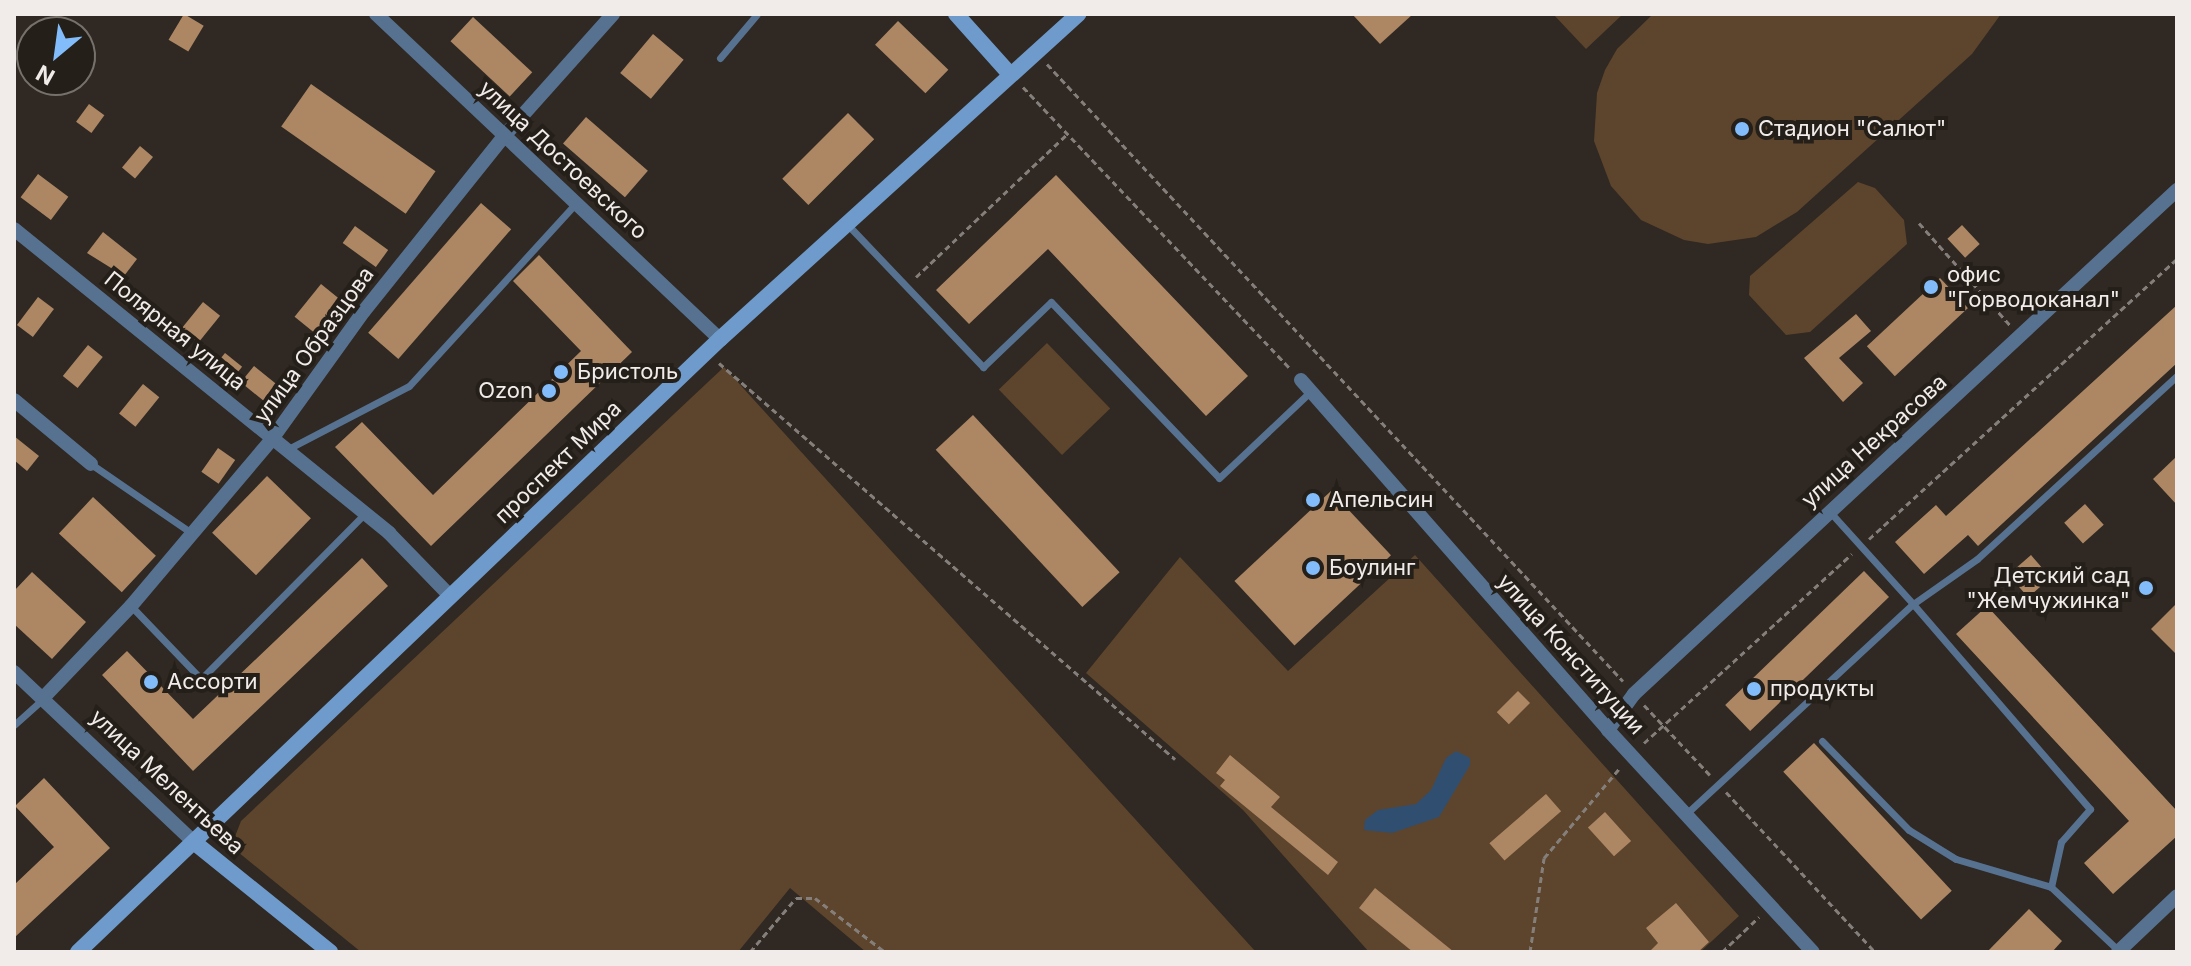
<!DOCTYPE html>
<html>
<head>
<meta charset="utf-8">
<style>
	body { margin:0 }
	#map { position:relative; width:2191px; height:966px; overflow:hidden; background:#2f2823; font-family:Inter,sans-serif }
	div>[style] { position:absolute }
	.green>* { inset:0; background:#5d442c; transform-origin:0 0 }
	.water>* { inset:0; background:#304f70 }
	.building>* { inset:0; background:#ad8764; transform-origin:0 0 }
	.path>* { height:3px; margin-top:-1.5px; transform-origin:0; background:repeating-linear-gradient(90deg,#857f7b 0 6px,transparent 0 10px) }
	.lane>* { height:7px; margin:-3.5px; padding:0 3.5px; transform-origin:3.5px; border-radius:3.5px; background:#577290 }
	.street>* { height:14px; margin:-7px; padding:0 7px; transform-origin:7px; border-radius:7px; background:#577290 }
	.secondary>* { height:16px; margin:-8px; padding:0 8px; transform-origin:8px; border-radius:8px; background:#6e9bcb }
	.dots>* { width:22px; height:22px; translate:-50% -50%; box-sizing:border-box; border:4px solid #251f19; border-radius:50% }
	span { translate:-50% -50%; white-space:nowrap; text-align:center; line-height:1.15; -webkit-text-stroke:8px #251f19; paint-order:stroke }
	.poi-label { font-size:22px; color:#f1ece9 }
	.left { translate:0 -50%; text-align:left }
	.right { translate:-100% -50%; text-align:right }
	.street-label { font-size:22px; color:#f1ece9 }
	.frame { position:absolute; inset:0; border:16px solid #f1ece9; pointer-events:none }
	.north { position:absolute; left:16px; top:16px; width:80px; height:80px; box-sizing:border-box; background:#251f19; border:2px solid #77716c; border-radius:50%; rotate:209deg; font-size:22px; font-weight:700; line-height:32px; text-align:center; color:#f1ece9 }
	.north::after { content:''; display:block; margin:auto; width:28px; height:36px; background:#82bcfa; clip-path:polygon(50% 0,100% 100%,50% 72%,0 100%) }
</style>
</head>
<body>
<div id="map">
	<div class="green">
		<i style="clip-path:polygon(1553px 14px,1623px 14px,1586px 49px)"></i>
		<i style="clip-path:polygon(1653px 14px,2001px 14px,1972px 54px,1797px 212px,1756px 237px,1708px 244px,1684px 240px,1641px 220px,1611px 186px,1594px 141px,1597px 93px,1605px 70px,1617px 49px)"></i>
		<i style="clip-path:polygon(1858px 182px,1875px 188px,1904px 220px,1907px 244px,1810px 332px,1786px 335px,1749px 295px,1750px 276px)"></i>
		<i style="left:1047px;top:343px;width:91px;height:67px;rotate:46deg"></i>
		<i style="clip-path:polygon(724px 367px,1256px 952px,866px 952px,790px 888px,738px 952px,361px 952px,238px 852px,234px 839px,241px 821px)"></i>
		<i style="clip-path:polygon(1415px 555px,1739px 916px,1700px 952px,1369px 952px,1243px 810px,1086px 673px,1180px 557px,1288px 671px)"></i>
	</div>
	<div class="water">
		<i style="clip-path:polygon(1456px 751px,1470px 758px,1470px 765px,1439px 817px,1392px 833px,1364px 830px,1365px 820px,1378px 810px,1416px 804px,1431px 790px,1446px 758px)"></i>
	</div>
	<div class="building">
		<i style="left:184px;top:14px;width:23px;height:30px;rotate:31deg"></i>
		<i style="clip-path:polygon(1352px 14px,1413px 14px,1380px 44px)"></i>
		<i style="left:473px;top:17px;width:81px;height:33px;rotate:43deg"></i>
		<i style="left:898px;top:21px;width:70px;height:33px;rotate:44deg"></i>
		<i style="left:653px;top:34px;width:40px;height:51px;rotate:40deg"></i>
		<i style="left:311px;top:84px;width:152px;height:52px;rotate:35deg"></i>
		<i style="left:89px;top:104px;width:19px;height:22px;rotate:36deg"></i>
		<i style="left:848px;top:113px;width:37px;height:93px;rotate:45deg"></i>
		<i style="left:586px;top:117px;width:82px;height:35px;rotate:41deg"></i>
		<i style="left:140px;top:146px;width:17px;height:28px;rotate:40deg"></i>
		<i style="left:38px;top:174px;width:38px;height:29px;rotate:37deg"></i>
		<i style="clip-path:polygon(1056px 175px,1248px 376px,1206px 416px,1048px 249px,969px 324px,936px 290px)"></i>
		<i style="left:481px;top:203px;width:40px;height:172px;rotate:41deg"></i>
		<i style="left:1962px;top:225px;width:26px;height:20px;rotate:47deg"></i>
		<i style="left:355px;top:226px;width:41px;height:21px;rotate:36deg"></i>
		<i style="clip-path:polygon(103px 232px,137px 259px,124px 276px,87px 253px)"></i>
		<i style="clip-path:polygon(539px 255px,632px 352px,431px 546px,335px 447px,362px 422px,433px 495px,581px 351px,513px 281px)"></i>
		<i style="left:1940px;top:278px;width:41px;height:100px;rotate:47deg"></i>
		<i style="left:321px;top:284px;width:35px;height:42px;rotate:39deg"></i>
		<i style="left:38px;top:297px;width:20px;height:35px;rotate:37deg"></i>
		<i style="left:203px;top:302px;width:22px;height:35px;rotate:39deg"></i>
		<i style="clip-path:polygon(2177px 305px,2177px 363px,1978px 546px,1968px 535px,1924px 574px,1895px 542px,1936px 505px,1946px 516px)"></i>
		<i style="clip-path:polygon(1856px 314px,1871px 331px,1839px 358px,1863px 383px,1843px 402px,1804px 358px)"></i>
		<i style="left:88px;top:345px;width:19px;height:40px;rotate:39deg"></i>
		<i style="left:225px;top:353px;width:22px;height:15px;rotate:39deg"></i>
		<i style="left:254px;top:366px;width:33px;height:21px;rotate:39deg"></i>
		<i style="left:143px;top:384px;width:21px;height:38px;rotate:39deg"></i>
		<i style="left:973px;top:415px;width:215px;height:51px;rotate:47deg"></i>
		<i style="clip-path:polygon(14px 436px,39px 456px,27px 471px,14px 460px)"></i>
		<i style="left:218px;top:448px;width:21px;height:29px;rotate:35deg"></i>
		<i style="clip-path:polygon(2177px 456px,2177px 505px,2153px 479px)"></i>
		<i style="left:267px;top:476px;width:61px;height:79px;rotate:44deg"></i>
		<i style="left:1331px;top:491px;width:88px;height:132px;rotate:47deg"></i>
		<i style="left:93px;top:497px;width:86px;height:50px;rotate:43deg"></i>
		<i style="left:2085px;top:504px;width:28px;height:28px;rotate:48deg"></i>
		<i style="left:2031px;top:555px;width:30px;height:30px;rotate:49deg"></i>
		<i style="clip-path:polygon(362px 558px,388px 586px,193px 771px,102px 675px,127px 651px,193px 719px)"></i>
		<i style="left:1864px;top:571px;width:36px;height:193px;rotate:46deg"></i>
		<i style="clip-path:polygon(32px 572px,86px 622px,52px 659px,14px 624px,14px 591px)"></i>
		<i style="clip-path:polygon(2177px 603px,2177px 655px,2151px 629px)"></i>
		<i style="clip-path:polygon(1987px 606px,2177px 811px,2177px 836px,2113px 894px,2084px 863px,2129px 821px,1956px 634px)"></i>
		<i style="left:1518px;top:691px;width:17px;height:30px;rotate:45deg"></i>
		<i style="left:1814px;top:743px;width:202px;height:42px;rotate:47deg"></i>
		<i style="clip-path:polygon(1230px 755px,1280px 797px,1271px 807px,1338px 862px,1328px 875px,1220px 786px,1225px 780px,1216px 773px)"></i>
		<i style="clip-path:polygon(44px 778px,110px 848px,14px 938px,14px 885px,54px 847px,15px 806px)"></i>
		<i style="left:1546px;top:794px;width:23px;height:75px;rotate:49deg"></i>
		<i style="left:1605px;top:812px;width:39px;height:23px;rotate:48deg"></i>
		<i style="clip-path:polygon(1375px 888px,1454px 952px,1413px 952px,1359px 908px)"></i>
		<i style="clip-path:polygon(1676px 903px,1709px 942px,1698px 952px,1649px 952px,1658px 943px,1646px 928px)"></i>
		<i style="clip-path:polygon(2029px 909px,2062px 941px,2052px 952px,1987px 952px)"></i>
	</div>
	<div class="path">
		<i style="left:1047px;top:64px;width:844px;rotate:46.97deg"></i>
		<i style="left:1023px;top:87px;width:389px;rotate:46.5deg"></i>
		<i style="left:1919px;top:223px;width:137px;rotate:48.3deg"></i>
		<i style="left:916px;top:277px;width:208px;rotate:-43.4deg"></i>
		<i style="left:719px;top:363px;width:604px;rotate:40.97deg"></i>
		<i style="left:1869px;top:539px;width:416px;rotate:-42.3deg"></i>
		<i style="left:1644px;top:705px;width:96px;rotate:46.7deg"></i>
		<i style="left:1644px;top:743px;width:281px;rotate:-42.3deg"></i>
		<i style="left:1726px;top:792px;width:219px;rotate:47deg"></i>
		<i style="left:750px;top:952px;width:71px;rotate:-49.6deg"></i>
		<i style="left:796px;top:898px;width:19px"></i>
		<i style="left:815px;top:898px;width:88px;rotate:37.6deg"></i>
		<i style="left:1530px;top:952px;width:95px;rotate:-81.5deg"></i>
		<i style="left:1544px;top:858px;width:116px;rotate:-49.9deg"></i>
		<i style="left:1722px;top:952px;width:51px;rotate:-43.4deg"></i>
	</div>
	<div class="lane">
		<i style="left:720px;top:58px;width:57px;rotate:-49.9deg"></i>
		<i style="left:846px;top:223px;width:199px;rotate:46.4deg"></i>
		<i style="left:983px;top:367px;width:94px;rotate:-43.7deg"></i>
		<i style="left:1051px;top:302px;width:243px;rotate:46.3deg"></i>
		<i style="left:1219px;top:478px;width:125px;rotate:-43.4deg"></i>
		<i style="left:288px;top:449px;width:136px;rotate:-27.5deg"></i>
		<i style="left:409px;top:386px;width:249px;rotate:-47.6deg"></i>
		<i style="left:91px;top:464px;width:120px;rotate:34.5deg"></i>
		<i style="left:1830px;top:512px;width:124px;rotate:47.9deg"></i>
		<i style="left:1913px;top:604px;width:78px;rotate:-35.1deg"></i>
		<i style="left:1977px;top:559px;width:271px;rotate:-42.5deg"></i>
		<i style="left:131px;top:606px;width:101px;rotate:46.2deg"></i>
		<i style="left:201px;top:679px;width:232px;rotate:-45.3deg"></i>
		<i style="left:14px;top:725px;width:38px;rotate:-42deg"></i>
		<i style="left:1822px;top:741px;width:124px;rotate:45.7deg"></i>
		<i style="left:1909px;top:830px;width:55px;rotate:31.7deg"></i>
		<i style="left:1956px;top:859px;width:99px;rotate:16.4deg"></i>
		<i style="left:1686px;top:814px;width:309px;rotate:-42.8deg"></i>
		<i style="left:1913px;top:604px;width:271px;rotate:49.2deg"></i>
		<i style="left:2090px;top:809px;width:44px;rotate:131.3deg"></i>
		<i style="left:2061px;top:842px;width:46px;rotate:102.5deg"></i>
		<i style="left:2051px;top:887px;width:93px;rotate:43.3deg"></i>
	</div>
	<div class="street">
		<i style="left:376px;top:14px;width:473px;rotate:43.4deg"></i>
		<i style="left:14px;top:229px;width:483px;rotate:39deg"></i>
		<i style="left:389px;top:533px;width:88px;rotate:45.9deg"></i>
		<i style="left:1301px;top:380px;width:466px;rotate:48.7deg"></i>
		<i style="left:1608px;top:730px;width:302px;rotate:47.3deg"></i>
		<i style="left:14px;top:400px;width:100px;rotate:39.7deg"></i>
		<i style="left:14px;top:672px;width:249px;rotate:43.4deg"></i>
		<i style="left:45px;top:696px;width:124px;rotate:-46.3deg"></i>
		<i style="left:131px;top:606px;width:219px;rotate:-49.8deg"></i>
		<i style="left:272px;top:439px;width:158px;rotate:-54.3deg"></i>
		<i style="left:364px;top:311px;width:224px;rotate:-51.3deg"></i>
		<i style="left:504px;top:136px;width:164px;rotate:-48.2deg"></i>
		<i style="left:1608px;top:730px;width:44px;rotate:-54.2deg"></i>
		<i style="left:1634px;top:694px;width:741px;rotate:-42.87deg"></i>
		<i style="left:2118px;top:952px;width:81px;rotate:-43.5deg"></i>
	</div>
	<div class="secondary">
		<i style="left:956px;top:14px;width:79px;rotate:48.1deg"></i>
		<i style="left:195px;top:843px;width:174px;rotate:38.9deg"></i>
		<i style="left:78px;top:952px;width:888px;rotate:-43.68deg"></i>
		<i style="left:720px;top:339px;width:484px;rotate:-42.2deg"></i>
	</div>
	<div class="dots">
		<i style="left:1742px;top:129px;background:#82bcfa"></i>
		<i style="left:1931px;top:287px;background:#82bcfa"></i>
		<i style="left:561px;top:372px;background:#82bcfa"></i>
		<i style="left:549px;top:391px;background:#82bcfa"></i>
		<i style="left:1313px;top:500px;background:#82bcfa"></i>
		<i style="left:1313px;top:568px;background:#82bcfa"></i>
		<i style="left:2146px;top:588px;background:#82bcfa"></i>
		<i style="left:151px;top:682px;background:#82bcfa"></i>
		<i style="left:1754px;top:689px;background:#82bcfa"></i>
	</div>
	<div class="poi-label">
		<span class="left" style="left:1758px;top:129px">Стадион "Салют"</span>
		<span class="left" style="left:1947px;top:287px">офис<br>"Горводоканал"</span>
		<span class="left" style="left:577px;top:372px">Бристоль</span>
		<span class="right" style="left:533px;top:391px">Ozon</span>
		<span class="left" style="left:1329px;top:500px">Апельсин</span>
		<span class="left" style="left:1329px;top:568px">Боулинг</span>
		<span class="right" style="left:2130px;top:588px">Детский сад<br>"Жемчужинка"</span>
		<span class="left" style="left:167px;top:682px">Ассорти</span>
		<span class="left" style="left:1770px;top:689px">продукты</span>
	</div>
	<div class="street-label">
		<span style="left:563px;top:160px;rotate:43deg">улица Достоевского</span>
		<span style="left:175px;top:331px;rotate:39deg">Полярная улица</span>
		<span style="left:314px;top:345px;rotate:-54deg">улица Образцова</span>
		<span style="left:1874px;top:441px;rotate:-42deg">улица Некрасова</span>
		<span style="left:558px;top:462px;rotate:-44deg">проспект Мира</span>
		<span style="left:1571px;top:654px;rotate:48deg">улица Конституции</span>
		<span style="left:167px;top:782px;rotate:43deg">улица Мелентьева</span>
	</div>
	<div class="frame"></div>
	<div class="north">N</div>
</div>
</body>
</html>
